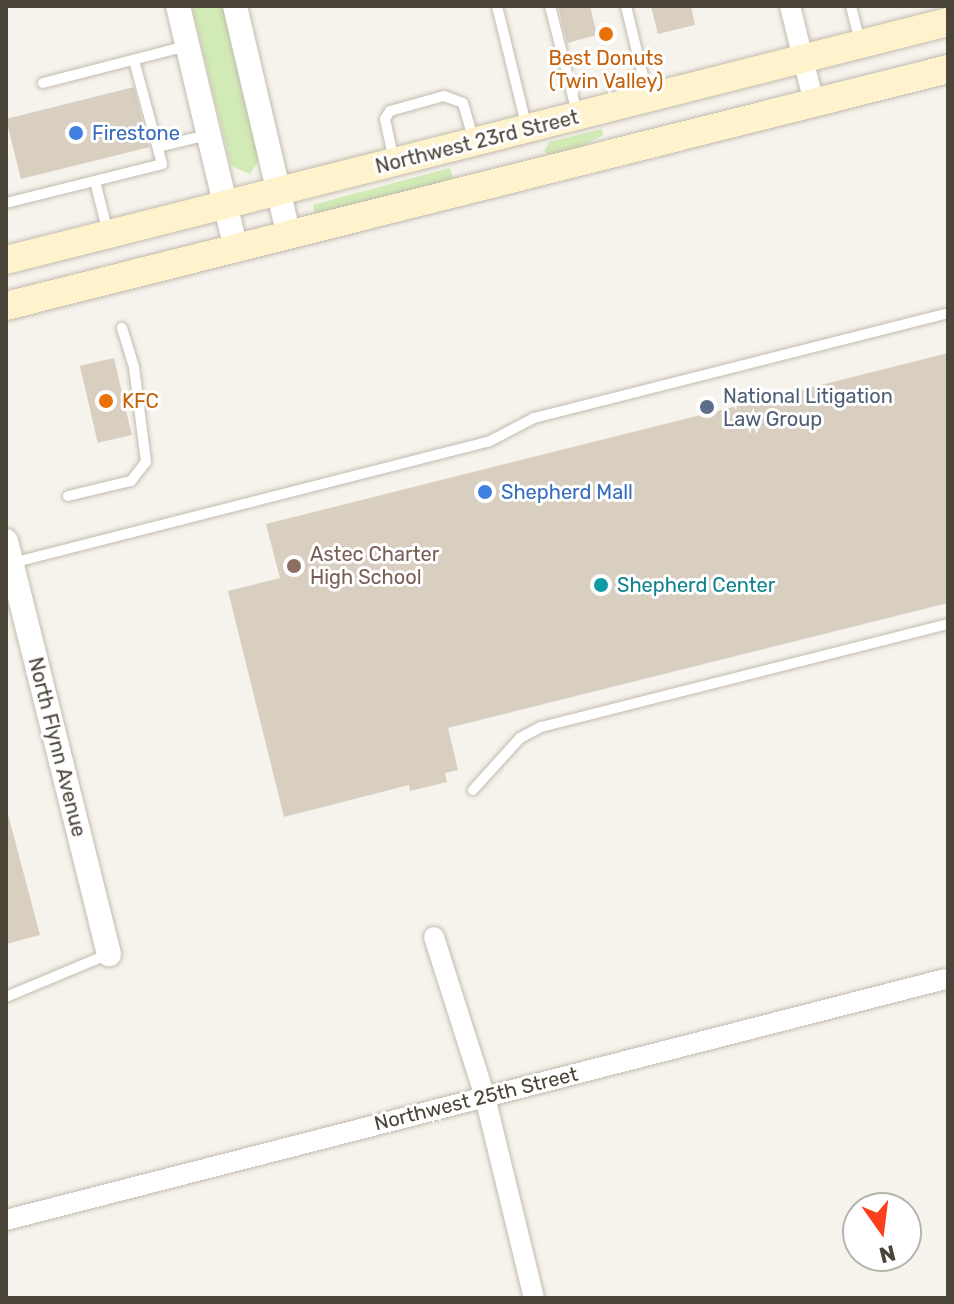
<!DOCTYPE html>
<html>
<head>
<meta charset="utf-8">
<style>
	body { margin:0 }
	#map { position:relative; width:954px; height:1304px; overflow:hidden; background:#f6f3ec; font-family:Rubik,sans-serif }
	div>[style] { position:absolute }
	.green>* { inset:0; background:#d2eab5; transform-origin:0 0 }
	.building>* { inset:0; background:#d8cfc1; transform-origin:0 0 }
	.roads { filter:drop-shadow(0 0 2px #c2bbae) drop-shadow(0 0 2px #c2bbae) }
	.service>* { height:10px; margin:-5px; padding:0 5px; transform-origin:5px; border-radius:5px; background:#fff }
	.minor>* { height:20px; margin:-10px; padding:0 10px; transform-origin:10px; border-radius:10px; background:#fff }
	.tertiary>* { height:24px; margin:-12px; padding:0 12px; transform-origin:12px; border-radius:12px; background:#fff }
	.secondary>* { height:28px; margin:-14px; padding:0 14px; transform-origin:14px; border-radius:14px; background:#fff3cd }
	.dots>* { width:22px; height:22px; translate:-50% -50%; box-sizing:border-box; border:4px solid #fff; border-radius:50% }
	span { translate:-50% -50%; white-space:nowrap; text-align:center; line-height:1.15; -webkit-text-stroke:6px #fff; paint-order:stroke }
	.food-label { font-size:20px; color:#c56008 }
	.left { translate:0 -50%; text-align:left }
	.shop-label { font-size:20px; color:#366cbe }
	.street-label { font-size:20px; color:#4b4439 }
	.service-label { font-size:20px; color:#4e5e75 }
	.education-label { font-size:20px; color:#785e54 }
	.culture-label { font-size:20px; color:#0d838f }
	.frame { position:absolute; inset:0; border:8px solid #4b4439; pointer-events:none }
	.north { position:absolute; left:842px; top:1192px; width:80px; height:80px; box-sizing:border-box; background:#fff; border:2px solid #b7b4b0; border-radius:50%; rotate:166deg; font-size:22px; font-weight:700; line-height:32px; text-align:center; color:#4b4439 }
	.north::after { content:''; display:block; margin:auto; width:28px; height:36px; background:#fc3f1d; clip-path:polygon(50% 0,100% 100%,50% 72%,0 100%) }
</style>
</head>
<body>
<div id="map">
	<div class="green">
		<i style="clip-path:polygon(192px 6px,224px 6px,260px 158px,250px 174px,231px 166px)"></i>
		<i style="clip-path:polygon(602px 129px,603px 135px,574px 151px,552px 157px,544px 151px,549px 142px)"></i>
		<i style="left:450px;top:168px;width:16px;height:142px;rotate:75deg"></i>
	</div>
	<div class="building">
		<i style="clip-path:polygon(558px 6px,590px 6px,597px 35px,567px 43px)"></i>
		<i style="clip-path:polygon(651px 6px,691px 6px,695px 25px,658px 34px)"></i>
		<i style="left:134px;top:87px;width:62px;height:132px;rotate:76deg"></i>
		<i style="clip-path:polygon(948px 353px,948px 603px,448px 728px,458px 770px,445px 773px,447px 782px,410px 791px,409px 785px,284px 817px,228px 591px,280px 578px,266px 524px)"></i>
		<i style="left:114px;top:358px;width:79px;height:35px;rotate:77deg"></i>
		<i style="clip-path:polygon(6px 807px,40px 935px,6px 944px)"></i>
	</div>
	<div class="roads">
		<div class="service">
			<i style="left:497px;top:6px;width:126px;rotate:76.2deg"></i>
			<i style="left:550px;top:6px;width:110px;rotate:75.8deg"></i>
			<i style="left:626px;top:6px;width:94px;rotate:76.4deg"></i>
			<i style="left:851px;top:6px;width:38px;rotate:76deg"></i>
			<i style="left:43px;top:83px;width:149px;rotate:-14.4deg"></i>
			<i style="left:158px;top:147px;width:51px;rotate:-13.5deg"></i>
			<i style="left:394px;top:161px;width:43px;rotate:-102.1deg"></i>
			<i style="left:385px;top:119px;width:9px;rotate:-58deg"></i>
			<i style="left:390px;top:111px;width:56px;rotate:-15.5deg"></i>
			<i style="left:444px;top:96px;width:20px;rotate:20deg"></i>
			<i style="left:463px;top:103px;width:40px;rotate:74deg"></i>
			<i style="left:95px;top:181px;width:54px;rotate:76deg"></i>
			<i style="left:6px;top:203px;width:161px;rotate:-14deg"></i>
			<i style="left:162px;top:164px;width:108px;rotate:-105.1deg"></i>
			<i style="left:68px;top:496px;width:65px;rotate:-13.4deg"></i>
			<i style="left:131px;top:481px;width:24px;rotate:-52deg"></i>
			<i style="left:146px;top:462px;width:96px;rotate:-97.2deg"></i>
			<i style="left:134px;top:367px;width:41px;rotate:-107.1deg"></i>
			<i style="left:12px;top:563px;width:491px;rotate:-14.3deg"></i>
			<i style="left:488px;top:442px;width:52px;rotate:-27.6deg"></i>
			<i style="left:534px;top:418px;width:427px;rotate:-14.2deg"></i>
			<i style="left:473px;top:790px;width:70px;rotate:-47.9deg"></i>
			<i style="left:520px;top:738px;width:24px;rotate:-28deg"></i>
			<i style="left:541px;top:727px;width:420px;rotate:-14.2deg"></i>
			<i style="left:6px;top:997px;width:112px;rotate:-22.7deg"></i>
		</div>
		<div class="minor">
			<i style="left:790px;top:6px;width:100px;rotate:76.1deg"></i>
			<i style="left:434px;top:937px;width:168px;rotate:72.3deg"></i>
			<i style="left:485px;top:1097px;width:207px;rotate:76.3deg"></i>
			<i style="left:6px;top:1220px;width:969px;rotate:-14.39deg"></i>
		</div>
		<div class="tertiary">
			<i style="left:178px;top:6px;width:251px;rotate:76.6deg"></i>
			<i style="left:235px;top:6px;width:236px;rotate:76.8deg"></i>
			<i style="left:6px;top:541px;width:426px;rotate:76deg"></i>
		</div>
		<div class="secondary">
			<i style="left:6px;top:260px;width:972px;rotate:-14.18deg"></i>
			<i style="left:6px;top:306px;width:971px;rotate:-14.12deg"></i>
		</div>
	</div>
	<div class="dots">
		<i style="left:606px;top:34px;background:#e8710a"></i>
		<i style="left:76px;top:133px;background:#3f7fe0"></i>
		<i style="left:106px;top:401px;background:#e8710a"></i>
		<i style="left:707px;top:407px;background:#5c6f8a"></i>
		<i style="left:485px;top:492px;background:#3f7fe0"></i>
		<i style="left:294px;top:566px;background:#8d6e63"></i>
		<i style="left:601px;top:585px;background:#0f9aa8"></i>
	</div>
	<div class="food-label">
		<span style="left:606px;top:70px">Best Donuts<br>(Twin Valley)</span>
		<span class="left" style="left:122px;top:401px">KFC</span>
	</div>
	<div class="shop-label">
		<span class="left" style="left:92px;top:133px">Firestone</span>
		<span class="left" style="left:501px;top:492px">Shepherd Mall</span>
	</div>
	<div class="street-label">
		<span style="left:477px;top:142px;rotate:-14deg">Northwest 23rd Street</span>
		<span style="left:57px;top:747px;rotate:76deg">North Flynn Avenue</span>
		<span style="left:476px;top:1099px;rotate:-14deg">Northwest 25th Street</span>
	</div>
	<div class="service-label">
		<span class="left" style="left:723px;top:408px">National Litigation<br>Law Group</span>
	</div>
	<div class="education-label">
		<span class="left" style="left:310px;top:566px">Astec Charter<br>High School</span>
	</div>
	<div class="culture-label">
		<span class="left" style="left:617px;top:585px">Shepherd Center</span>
	</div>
	<div class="frame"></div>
	<div class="north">N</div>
</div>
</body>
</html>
